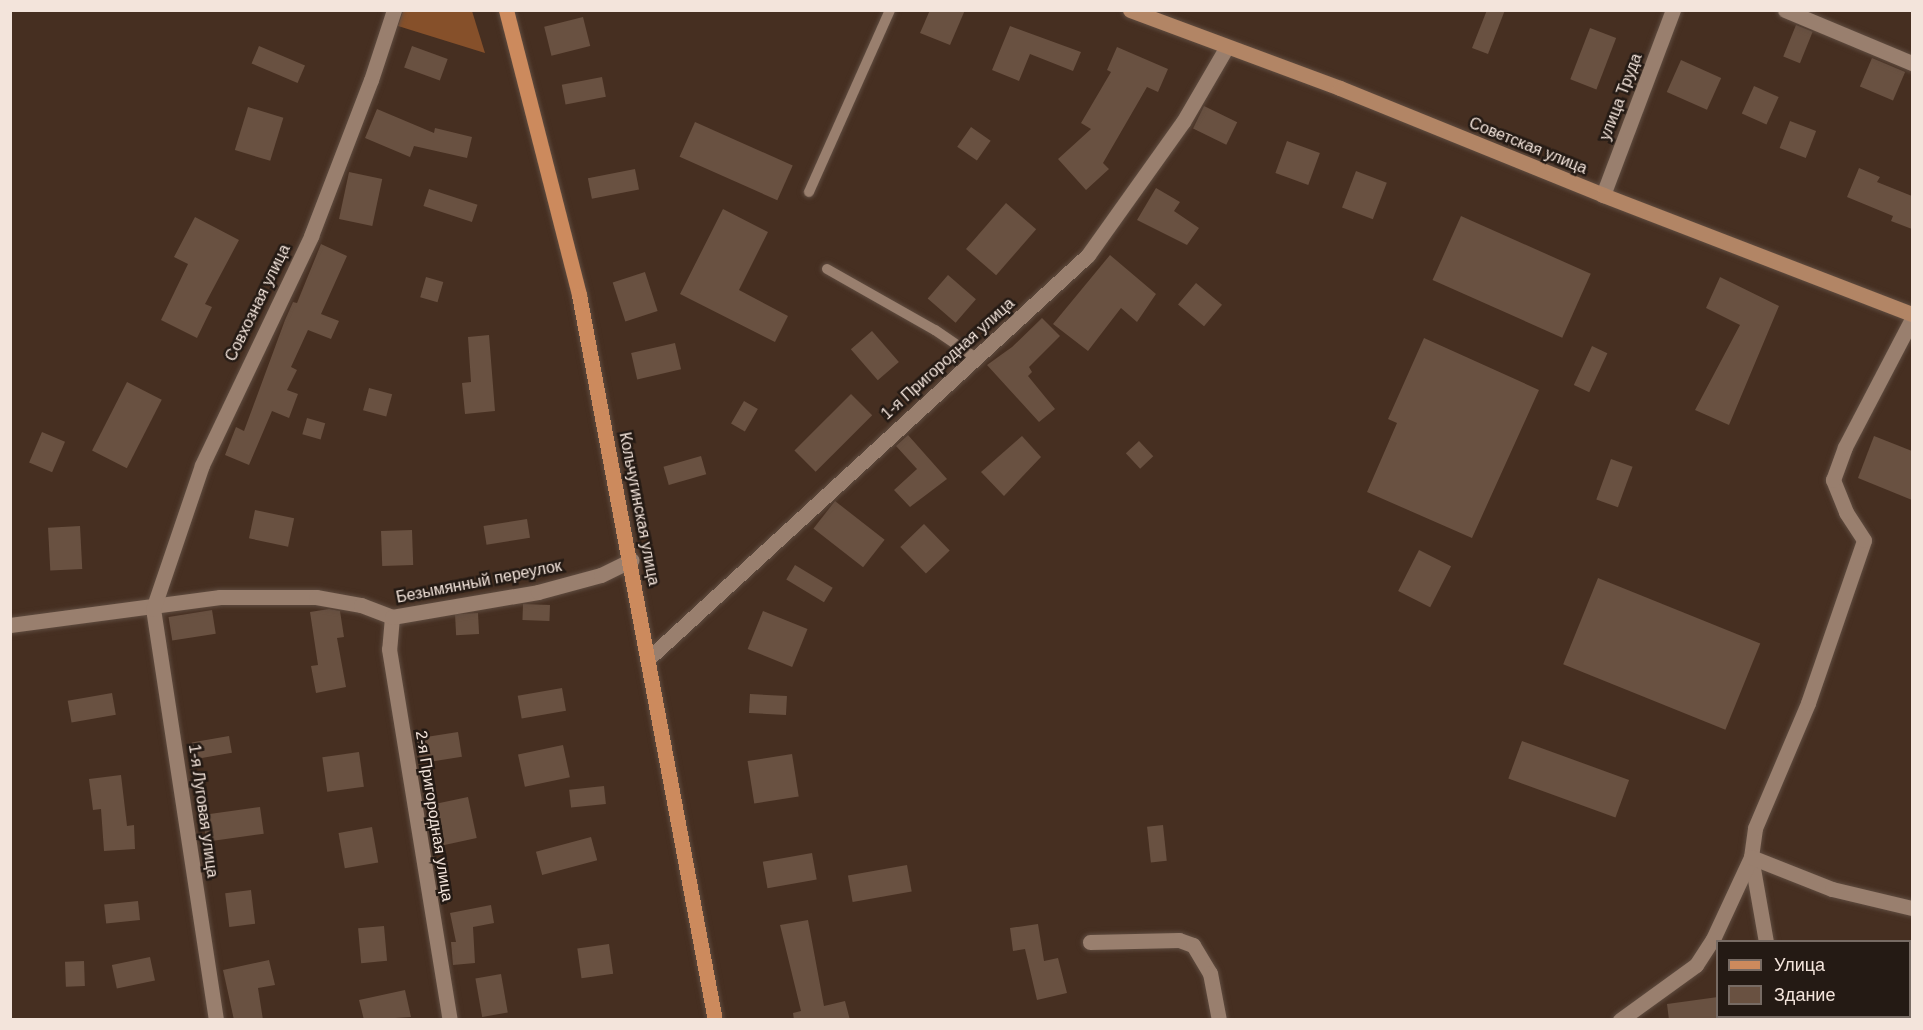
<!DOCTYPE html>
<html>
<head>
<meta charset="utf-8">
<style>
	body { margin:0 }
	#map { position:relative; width:1923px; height:1030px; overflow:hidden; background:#462f21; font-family:Helvetica,sans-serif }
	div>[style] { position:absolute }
	.green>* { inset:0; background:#86502a }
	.building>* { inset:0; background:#695141; transform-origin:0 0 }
	.roads { filter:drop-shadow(0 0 2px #5f4c40) drop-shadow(0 0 2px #5f4c40) }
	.lane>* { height:10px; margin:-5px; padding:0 5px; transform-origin:5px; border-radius:5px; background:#997f6e }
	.street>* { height:15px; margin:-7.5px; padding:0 7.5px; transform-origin:7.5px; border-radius:7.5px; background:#997f6e }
	.secondary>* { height:15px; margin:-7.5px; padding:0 7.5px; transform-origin:7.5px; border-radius:7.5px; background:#b28565 }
	.primary>* { height:15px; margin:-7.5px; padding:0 7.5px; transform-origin:7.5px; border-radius:7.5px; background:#cc8a5d }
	span { translate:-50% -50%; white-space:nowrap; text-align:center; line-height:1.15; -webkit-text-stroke:5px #241a14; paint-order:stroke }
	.street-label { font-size:16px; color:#f3e4db }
	.frame { position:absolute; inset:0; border:12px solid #f3e4db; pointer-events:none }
	.legend { position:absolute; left:1716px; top:940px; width:195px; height:78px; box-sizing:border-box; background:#241a14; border:2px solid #776b64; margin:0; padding:8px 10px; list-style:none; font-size:18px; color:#f3e4db }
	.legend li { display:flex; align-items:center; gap:12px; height:30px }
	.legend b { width:30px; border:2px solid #776b64 }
</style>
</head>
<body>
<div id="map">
	<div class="green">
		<i style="clip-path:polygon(403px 11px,472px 11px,485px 53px,398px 26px)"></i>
	</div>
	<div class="building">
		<i style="clip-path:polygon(930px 10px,965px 10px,950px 45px,920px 33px)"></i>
		<i style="clip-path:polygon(1487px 10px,1505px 10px,1488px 54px,1472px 48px)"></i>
		<i style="left:583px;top:17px;width:30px;height:40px;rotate:76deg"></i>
		<i style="left:1796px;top:25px;width:18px;height:34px;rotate:22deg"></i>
		<i style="clip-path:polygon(1010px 26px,1081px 52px,1073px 71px,1030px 54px,1019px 81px,992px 70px)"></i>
		<i style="left:1590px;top:28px;width:28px;height:55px;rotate:21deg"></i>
		<i style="left:259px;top:46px;width:50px;height:19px;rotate:23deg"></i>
		<i style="left:412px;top:46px;width:38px;height:23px;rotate:20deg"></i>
		<i style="clip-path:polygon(1117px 47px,1168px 69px,1158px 92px,1147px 87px,1103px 163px,1109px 169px,1086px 190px,1058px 159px,1091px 129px,1081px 123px,1111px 72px,1107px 70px)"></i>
		<i style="left:1872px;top:58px;width:36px;height:31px;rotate:23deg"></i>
		<i style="left:1681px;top:60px;width:44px;height:35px;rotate:24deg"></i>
		<i style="left:602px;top:77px;width:20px;height:41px;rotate:79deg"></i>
		<i style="left:1754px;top:86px;width:27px;height:30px;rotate:24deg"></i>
		<i style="left:1204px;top:106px;width:37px;height:25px;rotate:26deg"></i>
		<i style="left:248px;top:107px;width:37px;height:45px;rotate:17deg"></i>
		<i style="clip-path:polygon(377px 109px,434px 133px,435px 128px,472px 137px,467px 158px,414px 146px,410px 157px,365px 138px)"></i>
		<i style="left:1790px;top:121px;width:28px;height:29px;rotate:21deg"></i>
		<i style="left:695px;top:122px;width:107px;height:38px;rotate:24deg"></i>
		<i style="left:971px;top:127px;width:24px;height:24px;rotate:35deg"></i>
		<i style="left:1287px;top:141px;width:35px;height:34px;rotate:20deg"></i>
		<i style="clip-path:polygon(1859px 168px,1880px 177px,1877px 182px,1912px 196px,1912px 229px,1891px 221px,1893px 216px,1847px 197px)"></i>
		<i style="left:635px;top:169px;width:21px;height:48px;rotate:79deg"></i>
		<i style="left:1356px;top:171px;width:33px;height:39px;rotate:21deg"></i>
		<i style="left:349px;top:172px;width:34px;height:48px;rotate:12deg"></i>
		<i style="clip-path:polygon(1156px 188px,1180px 202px,1174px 211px,1199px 228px,1187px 245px,1137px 220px)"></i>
		<i style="left:429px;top:189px;width:51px;height:18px;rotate:18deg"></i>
		<i style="left:1006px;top:203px;width:40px;height:61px;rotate:41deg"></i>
		<i style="clip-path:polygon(723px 209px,768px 232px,739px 290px,788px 316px,775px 342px,680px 294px)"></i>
		<i style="left:1461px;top:216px;width:142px;height:70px;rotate:24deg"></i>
		<i style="clip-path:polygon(195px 217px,239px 240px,205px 304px,212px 307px,197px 338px,161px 320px,188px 264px,174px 257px)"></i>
		<i style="clip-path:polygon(321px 244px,347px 256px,321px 314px,339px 321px,331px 339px,308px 330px,291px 367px,297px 370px,287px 390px,298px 394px,289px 418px,272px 411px,249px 465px,225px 455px,236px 427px,244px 431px,285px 320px,293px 302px,297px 303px)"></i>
		<i style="clip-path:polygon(1110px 255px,1156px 294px,1137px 322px,1121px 308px,1088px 351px,1053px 324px)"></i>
		<i style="left:645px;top:272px;width:41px;height:34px;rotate:72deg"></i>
		<i style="left:948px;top:275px;width:37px;height:31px;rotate:41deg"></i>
		<i style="left:426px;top:277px;width:18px;height:21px;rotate:16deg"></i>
		<i style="clip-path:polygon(1720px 277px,1779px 306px,1729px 425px,1695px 410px,1740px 325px,1706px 308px)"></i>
		<i style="left:1196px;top:283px;width:34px;height:28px;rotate:40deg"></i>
		<i style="clip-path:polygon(1042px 318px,1060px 336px,1029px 367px,1032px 372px,1028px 376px,1055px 409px,1039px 422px,987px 365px,1012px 347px)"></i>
		<i style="left:872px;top:331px;width:41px;height:28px;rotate:49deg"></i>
		<i style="clip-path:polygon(489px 335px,495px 411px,465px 414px,462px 383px,471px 382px,468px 337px)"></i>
		<i style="clip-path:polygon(1424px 338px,1539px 390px,1472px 538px,1367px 492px,1397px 423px,1388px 419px)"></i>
		<i style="left:675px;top:343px;width:27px;height:45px;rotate:77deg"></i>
		<i style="left:1592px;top:346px;width:17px;height:43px;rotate:25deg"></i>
		<i style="left:127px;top:382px;width:39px;height:77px;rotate:27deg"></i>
		<i style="left:369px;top:388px;width:24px;height:23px;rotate:15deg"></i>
		<i style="left:851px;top:394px;width:30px;height:80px;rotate:45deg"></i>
		<i style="left:744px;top:401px;width:16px;height:26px;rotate:30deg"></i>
		<i style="left:307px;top:418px;width:19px;height:17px;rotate:16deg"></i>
		<i style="left:42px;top:432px;width:25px;height:33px;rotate:23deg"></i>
		<i style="clip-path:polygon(908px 435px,947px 479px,910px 507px,894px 490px,917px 469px,896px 446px)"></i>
		<i style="clip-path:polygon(1022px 436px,1041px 457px,1004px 496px,981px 472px)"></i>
		<i style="clip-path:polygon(1874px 436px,1912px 451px,1912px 500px,1858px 478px)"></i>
		<i style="left:1139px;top:441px;width:21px;height:18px;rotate:47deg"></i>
		<i style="left:701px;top:456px;width:19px;height:39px;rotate:74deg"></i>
		<i style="left:1611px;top:459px;width:23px;height:43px;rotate:20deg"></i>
		<i style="left:835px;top:501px;width:63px;height:35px;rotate:38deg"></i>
		<i style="left:255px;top:510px;width:40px;height:29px;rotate:12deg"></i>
		<i style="left:527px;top:519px;width:19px;height:44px;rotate:81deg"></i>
		<i style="left:924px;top:524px;width:37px;height:33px;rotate:46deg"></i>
		<i style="left:80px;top:526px;width:43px;height:32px;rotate:87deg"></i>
		<i style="left:412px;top:530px;width:35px;height:31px;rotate:88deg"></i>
		<i style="left:1419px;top:550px;width:36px;height:46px;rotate:27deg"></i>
		<i style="left:795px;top:565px;width:44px;height:17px;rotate:31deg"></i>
		<i style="left:1598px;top:578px;width:175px;height:93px;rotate:22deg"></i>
		<i style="left:523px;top:604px;width:27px;height:16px;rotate:2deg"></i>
		<i style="clip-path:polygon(329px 609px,340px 611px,344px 637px,337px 638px,346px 687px,316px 693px,311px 666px,318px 665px,310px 612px)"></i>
		<i style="left:212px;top:610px;width:24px;height:44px;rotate:81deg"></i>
		<i style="left:763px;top:611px;width:48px;height:41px;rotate:22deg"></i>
		<i style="left:478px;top:613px;width:21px;height:23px;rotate:87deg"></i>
		<i style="left:562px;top:688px;width:23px;height:45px;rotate:80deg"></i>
		<i style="left:112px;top:693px;width:22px;height:45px;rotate:80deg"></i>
		<i style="left:750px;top:694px;width:37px;height:19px;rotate:3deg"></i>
		<i style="left:458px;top:732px;width:25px;height:42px;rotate:81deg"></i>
		<i style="left:229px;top:736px;width:17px;height:38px;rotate:80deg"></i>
		<i style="left:1522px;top:741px;width:114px;height:40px;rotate:20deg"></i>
		<i style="left:563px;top:745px;width:33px;height:46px;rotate:78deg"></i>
		<i style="left:359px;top:752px;width:35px;height:37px;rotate:82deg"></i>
		<i style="left:792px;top:754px;width:43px;height:45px;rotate:81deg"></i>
		<i style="clip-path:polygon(121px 775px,127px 826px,134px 825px,135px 849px,104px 851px,101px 809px,93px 810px,89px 779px)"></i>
		<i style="left:604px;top:786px;width:18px;height:35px;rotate:84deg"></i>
		<i style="left:468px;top:797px;width:42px;height:40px;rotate:78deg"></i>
		<i style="left:260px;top:807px;width:27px;height:58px;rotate:82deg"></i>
		<i style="left:1163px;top:825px;width:36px;height:16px;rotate:84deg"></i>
		<i style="left:372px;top:827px;width:36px;height:34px;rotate:80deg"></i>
		<i style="left:591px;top:837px;width:24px;height:57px;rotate:75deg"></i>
		<i style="left:812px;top:853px;width:27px;height:50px;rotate:80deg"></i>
		<i style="left:907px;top:865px;width:27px;height:60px;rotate:80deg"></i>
		<i style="left:251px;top:890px;width:34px;height:26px;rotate:83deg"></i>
		<i style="left:138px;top:901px;width:19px;height:34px;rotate:84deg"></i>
		<i style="clip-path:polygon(491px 905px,494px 923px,473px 927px,475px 963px,453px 965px,451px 942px,456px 942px,450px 913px)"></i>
		<i style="clip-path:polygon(808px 920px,824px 1006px,845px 1001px,850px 1020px,794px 1020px,793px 1013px,801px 1011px,780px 925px)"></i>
		<i style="clip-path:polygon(1038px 924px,1044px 961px,1058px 958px,1067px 993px,1037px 1000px,1025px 949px,1013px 951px,1010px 928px)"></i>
		<i style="left:384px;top:926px;width:35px;height:26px;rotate:85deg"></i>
		<i style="left:609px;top:944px;width:30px;height:32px;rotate:82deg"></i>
		<i style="left:150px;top:957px;width:24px;height:39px;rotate:78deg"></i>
		<i style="clip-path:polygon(269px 960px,275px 985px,258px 988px,263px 1020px,234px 1020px,223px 970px)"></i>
		<i style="left:84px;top:961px;width:25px;height:19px;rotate:88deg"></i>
		<i style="left:501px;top:974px;width:39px;height:26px;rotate:80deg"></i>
		<i style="clip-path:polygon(405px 990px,411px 1017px,364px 1020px,359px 1000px)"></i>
		<i style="clip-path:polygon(1718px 997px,1718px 1020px,1669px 1020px,1667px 1004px)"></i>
	</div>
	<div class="roads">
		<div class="lane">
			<i style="left:809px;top:192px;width:199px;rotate:-66deg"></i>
			<i style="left:827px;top:269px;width:124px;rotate:29.5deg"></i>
			<i style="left:935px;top:330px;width:50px;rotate:34.3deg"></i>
		</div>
		<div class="street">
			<i style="left:1785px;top:10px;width:138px;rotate:22.7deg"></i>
			<i style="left:1603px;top:195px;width:198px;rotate:-69.3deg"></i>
			<i style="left:392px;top:617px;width:32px;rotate:95deg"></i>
			<i style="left:389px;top:649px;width:376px;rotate:80.7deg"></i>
			<i style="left:10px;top:625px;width:212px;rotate:-7.6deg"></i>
			<i style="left:220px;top:597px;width:96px"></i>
			<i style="left:316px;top:597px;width:46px;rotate:10.1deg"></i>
			<i style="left:361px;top:605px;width:33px;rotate:21deg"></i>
			<i style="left:392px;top:617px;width:148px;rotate:-9.7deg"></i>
			<i style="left:538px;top:592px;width:65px;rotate:-15.1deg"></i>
			<i style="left:601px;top:575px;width:34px;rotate:-26deg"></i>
			<i style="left:649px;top:658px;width:596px;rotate:-42.55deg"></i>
			<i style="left:1088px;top:255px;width:163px;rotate:-54.5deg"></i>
			<i style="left:1183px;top:122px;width:86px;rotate:-59.8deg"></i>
			<i style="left:1090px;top:942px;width:89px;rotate:-1.3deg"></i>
			<i style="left:1179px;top:940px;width:15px;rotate:20deg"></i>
			<i style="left:1193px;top:945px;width:33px;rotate:59deg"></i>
			<i style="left:1210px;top:973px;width:48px;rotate:79.2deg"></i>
			<i style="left:1766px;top:942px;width:86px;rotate:-100deg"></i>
			<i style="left:1751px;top:857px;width:29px;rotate:-82deg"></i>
			<i style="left:1755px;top:828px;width:136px;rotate:-67deg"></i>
			<i style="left:1808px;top:703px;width:172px;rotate:-71deg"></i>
			<i style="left:1864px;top:540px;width:33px;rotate:-123deg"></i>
			<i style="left:1846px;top:512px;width:35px;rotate:-112deg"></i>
			<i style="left:1833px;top:480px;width:35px;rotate:-70deg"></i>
			<i style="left:1845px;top:447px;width:144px;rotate:-62.4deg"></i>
			<i style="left:1779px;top:1016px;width:4px;rotate:76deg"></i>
			<i style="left:216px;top:1020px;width:416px;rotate:-98.7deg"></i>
			<i style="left:153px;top:609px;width:152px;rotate:-71.2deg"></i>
			<i style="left:202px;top:465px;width:254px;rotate:-64.5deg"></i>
			<i style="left:311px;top:236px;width:167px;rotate:-69deg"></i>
			<i style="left:371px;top:80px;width:74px;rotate:-71.8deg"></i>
			<i style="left:1620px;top:1020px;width:94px;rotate:-35.9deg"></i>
			<i style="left:1696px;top:965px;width:31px;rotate:-57deg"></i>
			<i style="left:1713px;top:939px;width:90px;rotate:-65.1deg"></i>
			<i style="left:1751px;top:857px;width:87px;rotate:21.6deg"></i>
			<i style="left:1832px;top:889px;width:82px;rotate:13.4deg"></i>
		</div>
		<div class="secondary">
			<i style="left:1130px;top:10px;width:224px;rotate:20.4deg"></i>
			<i style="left:1340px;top:88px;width:284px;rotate:22.1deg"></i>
			<i style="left:1603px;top:195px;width:331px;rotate:21.1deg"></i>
		</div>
		<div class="primary">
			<i style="left:506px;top:10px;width:294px;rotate:75.6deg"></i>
			<i style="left:579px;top:295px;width:738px;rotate:79.38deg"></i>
		</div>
	</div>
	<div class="street-label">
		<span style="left:1621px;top:97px;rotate:-69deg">улица Труда</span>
		<span style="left:1528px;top:146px;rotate:22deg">Советская улица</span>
		<span style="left:258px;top:303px;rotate:-64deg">Совхозная улица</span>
		<span style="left:948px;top:359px;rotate:-42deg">1-я Пригородная улица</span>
		<span style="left:639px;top:509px;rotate:79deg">Кольчугинская улица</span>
		<span style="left:479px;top:582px;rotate:-11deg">Безымянный переулок</span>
		<span style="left:203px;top:811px;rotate:82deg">1-я Луговая улица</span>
		<span style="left:434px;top:816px;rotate:81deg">2-я Пригородная улица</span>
	</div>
	<div class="frame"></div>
	<ul class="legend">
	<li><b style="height:8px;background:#cc8a5d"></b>Улица</li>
	<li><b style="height:16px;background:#695141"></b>Здание</li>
	</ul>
</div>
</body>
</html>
